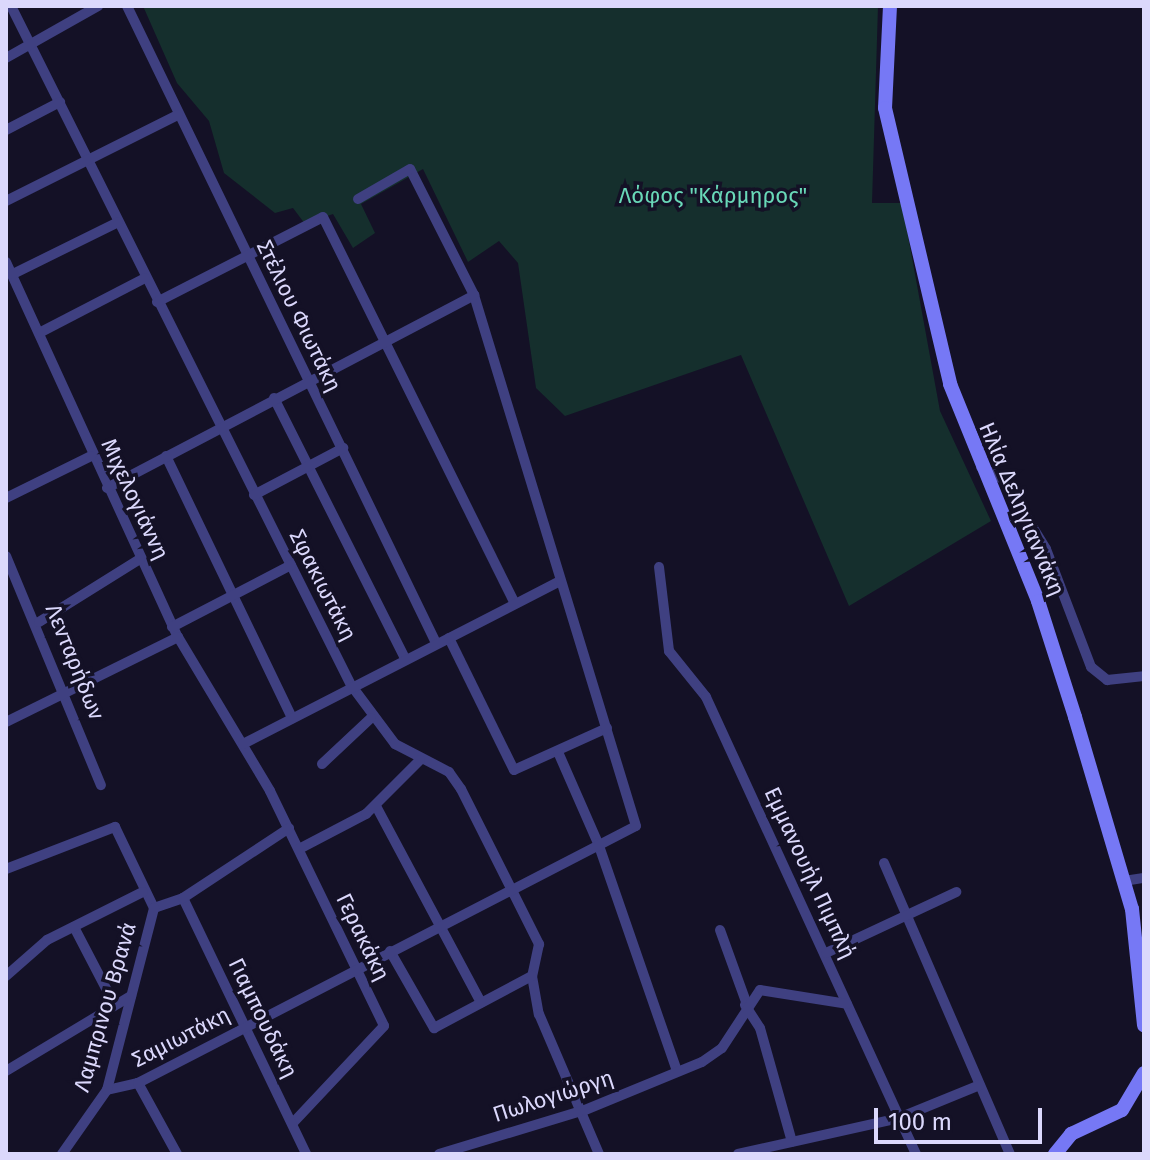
<!DOCTYPE html>
<html>
<head>
<meta charset="utf-8">
<style>
	body { margin:0 }
	#map { position:relative; width:1150px; height:1160px; overflow:hidden; background:#141126; font-family:"Fira Sans",sans-serif }
	div>[style] { position:absolute }
	.green>* { inset:0; background:#152f2d }
	.street>* { height:10px; margin:-5px; padding:0 5px; transform-origin:5px; border-radius:5px; background:#3f4081 }
	.secondary>* { height:14px; margin:-7px; padding:0 7px; transform-origin:7px; border-radius:7px; background:#7678f5 }
	span { translate:-50% -50%; white-space:nowrap; text-align:center; line-height:1.15; -webkit-text-stroke:7px #141126; paint-order:stroke }
	.park-label { font-size:22px; color:#69d8b8 }
	.street-label { font-size:22px; color:#dbd8fc }
	.frame { position:absolute; inset:0; border:8px solid #dbd8fc; pointer-events:none }
	.scale { position:absolute; left:874px; top:1108px; width:168px; height:36px; box-sizing:border-box; border:4px solid #dbd8fc; border-top:0; padding-left:10px; font-size:24px; line-height:28px; white-space:nowrap; color:#dbd8fc; -webkit-text-stroke:6px #141126; paint-order:stroke }
</style>
</head>
<body>
<div id="map">
	<div class="green">
		<i style="clip-path:polygon(143px 6px,878px 6px,872px 203px,902px 203px,940px 411px,991px 521px,849px 606px,741px 355px,565px 416px,536px 388px,518px 263px,499px 241px,468px 262px,423px 169px,361px 204px,375px 233px,353px 248px,333px 214px,305px 224px,293px 208px,275px 213px,224px 173px,209px 121px,177px 83px)"></i>
	</div>
	<div class="street">
		<i style="left:11px;top:6px;width:759px;rotate:63.4deg"></i>
		<i style="left:351px;top:685px;width:74px;rotate:53.3deg"></i>
		<i style="left:395px;top:744px;width:61px;rotate:27.4deg"></i>
		<i style="left:449px;top:772px;width:21px;rotate:55deg"></i>
		<i style="left:461px;top:789px;width:174px;rotate:63.3deg"></i>
		<i style="left:539px;top:944px;width:33px;rotate:102deg"></i>
		<i style="left:532px;top:976px;width:39px;rotate:80deg"></i>
		<i style="left:539px;top:1014px;width:152px;rotate:66.8deg"></i>
		<i style="left:127px;top:6px;width:708px;rotate:64.12deg"></i>
		<i style="left:6px;top:58px;width:106px;rotate:-29.5deg"></i>
		<i style="left:6px;top:130px;width:61px;rotate:-27.4deg"></i>
		<i style="left:6px;top:201px;width:192px;rotate:-26.6deg"></i>
		<i style="left:6px;top:262px;width:413px;rotate:65.4deg"></i>
		<i style="left:178px;top:637px;width:179px;rotate:59.1deg"></i>
		<i style="left:270px;top:791px;width:261px;rotate:64.1deg"></i>
		<i style="left:384px;top:1026px;width:134px;rotate:133.2deg"></i>
		<i style="left:13px;top:274px;width:117px;rotate:-26.3deg"></i>
		<i style="left:157px;top:302px;width:186px;rotate:-27.1deg"></i>
		<i style="left:323px;top:217px;width:429px;rotate:63.6deg"></i>
		<i style="left:41px;top:332px;width:117px;rotate:-27.4deg"></i>
		<i style="left:274px;top:398px;width:292px;rotate:63.3deg"></i>
		<i style="left:166px;top:456px;width:291px;rotate:64.3deg"></i>
		<i style="left:981px;top:467px;width:25px;rotate:29deg"></i>
		<i style="left:1003px;top:479px;width:82px;rotate:58.4deg"></i>
		<i style="left:1046px;top:549px;width:126px;rotate:69.1deg"></i>
		<i style="left:1091px;top:667px;width:21px;rotate:39deg"></i>
		<i style="left:1107px;top:680px;width:37px;rotate:-6deg"></i>
		<i style="left:107px;top:488px;width:415px;rotate:-27.7deg"></i>
		<i style="left:254px;top:495px;width:101px;rotate:-27.8deg"></i>
		<i style="left:6px;top:498px;width:95px;rotate:-26.3deg"></i>
		<i style="left:6px;top:556px;width:248px;rotate:67.5deg"></i>
		<i style="left:659px;top:567px;width:85px;rotate:83.2deg"></i>
		<i style="left:669px;top:651px;width:59px;rotate:51.2deg"></i>
		<i style="left:706px;top:697px;width:503px;rotate:65.32deg"></i>
		<i style="left:39px;top:622px;width:119px;rotate:-32deg"></i>
		<i style="left:172px;top:627px;width:134px;rotate:-27.5deg"></i>
		<i style="left:449px;top:638px;width:147px;rotate:63.8deg"></i>
		<i style="left:514px;top:770px;width:102px;rotate:-24.3deg"></i>
		<i style="left:6px;top:722px;width:192px;rotate:-26.3deg"></i>
		<i style="left:243px;top:744px;width:356px;rotate:-27.2deg"></i>
		<i style="left:558px;top:752px;width:99px;rotate:66.3deg"></i>
		<i style="left:598px;top:843px;width:241px;rotate:70.9deg"></i>
		<i style="left:322px;top:764px;width:67px;rotate:-43.2deg"></i>
		<i style="left:376px;top:806px;width:223px;rotate:61.9deg"></i>
		<i style="left:299px;top:849px;width:76px;rotate:-27.6deg"></i>
		<i style="left:366px;top:814px;width:76px;rotate:-45deg"></i>
		<i style="left:884px;top:863px;width:317px;rotate:66.6deg"></i>
		<i style="left:6px;top:869px;width:117px;rotate:-21.1deg"></i>
		<i style="left:115px;top:827px;width:90px;rotate:64.3deg"></i>
		<i style="left:1124px;top:881px;width:20px;rotate:-9deg"></i>
		<i style="left:183px;top:898px;width:284px;rotate:64.3deg"></i>
		<i style="left:154px;top:908px;width:31px;rotate:-19deg"></i>
		<i style="left:183px;top:898px;width:127px;rotate:-33.4deg"></i>
		<i style="left:74px;top:927px;width:87px;rotate:62.5deg"></i>
		<i style="left:720px;top:930px;width:77px;rotate:70.1deg"></i>
		<i style="left:390px;top:951px;width:89px;rotate:60.3deg"></i>
		<i style="left:434px;top:1028px;width:111px;rotate:-28deg"></i>
		<i style="left:826px;top:953px;width:144px;rotate:-25.1deg"></i>
		<i style="left:6px;top:976px;width:55px;rotate:-41.3deg"></i>
		<i style="left:47px;top:940px;width:107px;rotate:-26.6deg"></i>
		<i style="left:745px;top:1005px;width:27px;rotate:57deg"></i>
		<i style="left:760px;top:1028px;width:118px;rotate:74.3deg"></i>
		<i style="left:6px;top:1071px;width:146px;rotate:-31deg"></i>
		<i style="left:138px;top:1083px;width:81px;rotate:61.2deg"></i>
		<i style="left:107px;top:1090px;width:32px;rotate:-13deg"></i>
		<i style="left:138px;top:1083px;width:560px;rotate:-27.3deg"></i>
		<i style="left:636px;top:826px;width:555px;rotate:-106.97deg"></i>
		<i style="left:474px;top:295px;width:141px;rotate:-116.9deg"></i>
		<i style="left:410px;top:169px;width:60px;rotate:150deg"></i>
		<i style="left:62px;top:1154px;width:78px;rotate:-54.9deg"></i>
		<i style="left:107px;top:1090px;width:188px;rotate:-75.5deg"></i>
		<i style="left:439px;top:1154px;width:152px;rotate:-16.8deg"></i>
		<i style="left:585px;top:1110px;width:126px;rotate:-22.3deg"></i>
		<i style="left:702px;top:1062px;width:24px;rotate:-35deg"></i>
		<i style="left:722px;top:1048px;width:69px;rotate:-56.8deg"></i>
		<i style="left:760px;top:990px;width:88px;rotate:9.1deg"></i>
		<i style="left:738px;top:1154px;width:165px;rotate:-12.6deg"></i>
		<i style="left:899px;top:1118px;width:87px;rotate:-22.2deg"></i>
	</div>
	<div class="secondary">
		<i style="left:890px;top:6px;width:102px;rotate:92.8deg"></i>
		<i style="left:885px;top:108px;width:284px;rotate:76.7deg"></i>
		<i style="left:950px;top:384px;width:234px;rotate:67.9deg"></i>
		<i style="left:1038px;top:601px;width:122px;rotate:72.3deg"></i>
		<i style="left:1075px;top:717px;width:200px;rotate:73.5deg"></i>
		<i style="left:1132px;top:909px;width:117px;rotate:84.1deg"></i>
		<i style="left:1055px;top:1154px;width:26px;rotate:-51deg"></i>
		<i style="left:1071px;top:1134px;width:56px;rotate:-25.2deg"></i>
		<i style="left:1122px;top:1110px;width:43px;rotate:-59.3deg"></i>
	</div>
	<div class="park-label">
		<span style="left:713px;top:196px">Λόφος "Κάρμηρος"</span>
	</div>
	<div class="street-label">
		<span style="left:299px;top:316px;rotate:64deg">Στέλιου Φιωτάκη</span>
		<span style="left:135px;top:499px;rotate:65deg">Μιχελογιάννη</span>
		<span style="left:1022px;top:509px;rotate:67deg">Ηλία Δεληγιαννάκη</span>
		<span style="left:323px;top:585px;rotate:63deg">Σφακιωτάκη</span>
		<span style="left:75px;top:662px;rotate:68deg">Λενταρήδων</span>
		<span style="left:810px;top:873px;rotate:65deg">Εµµανουήλ Πιµπλή</span>
		<span style="left:363px;top:937px;rotate:64deg">Γερακάκη</span>
		<span style="left:105px;top:1007px;rotate:-74deg">Λαμπρινου Βρανά</span>
		<span style="left:263px;top:1018px;rotate:64deg">Γιαμπουδάκη</span>
		<span style="left:181px;top:1037px;rotate:-27deg">Σαμιωτάκη</span>
		<span style="left:553px;top:1096px;rotate:-18deg">Πωλογιώργη</span>
	</div>
	<div class="frame"></div>
	<div class="scale">100 m</div>
</div>
</body>
</html>
